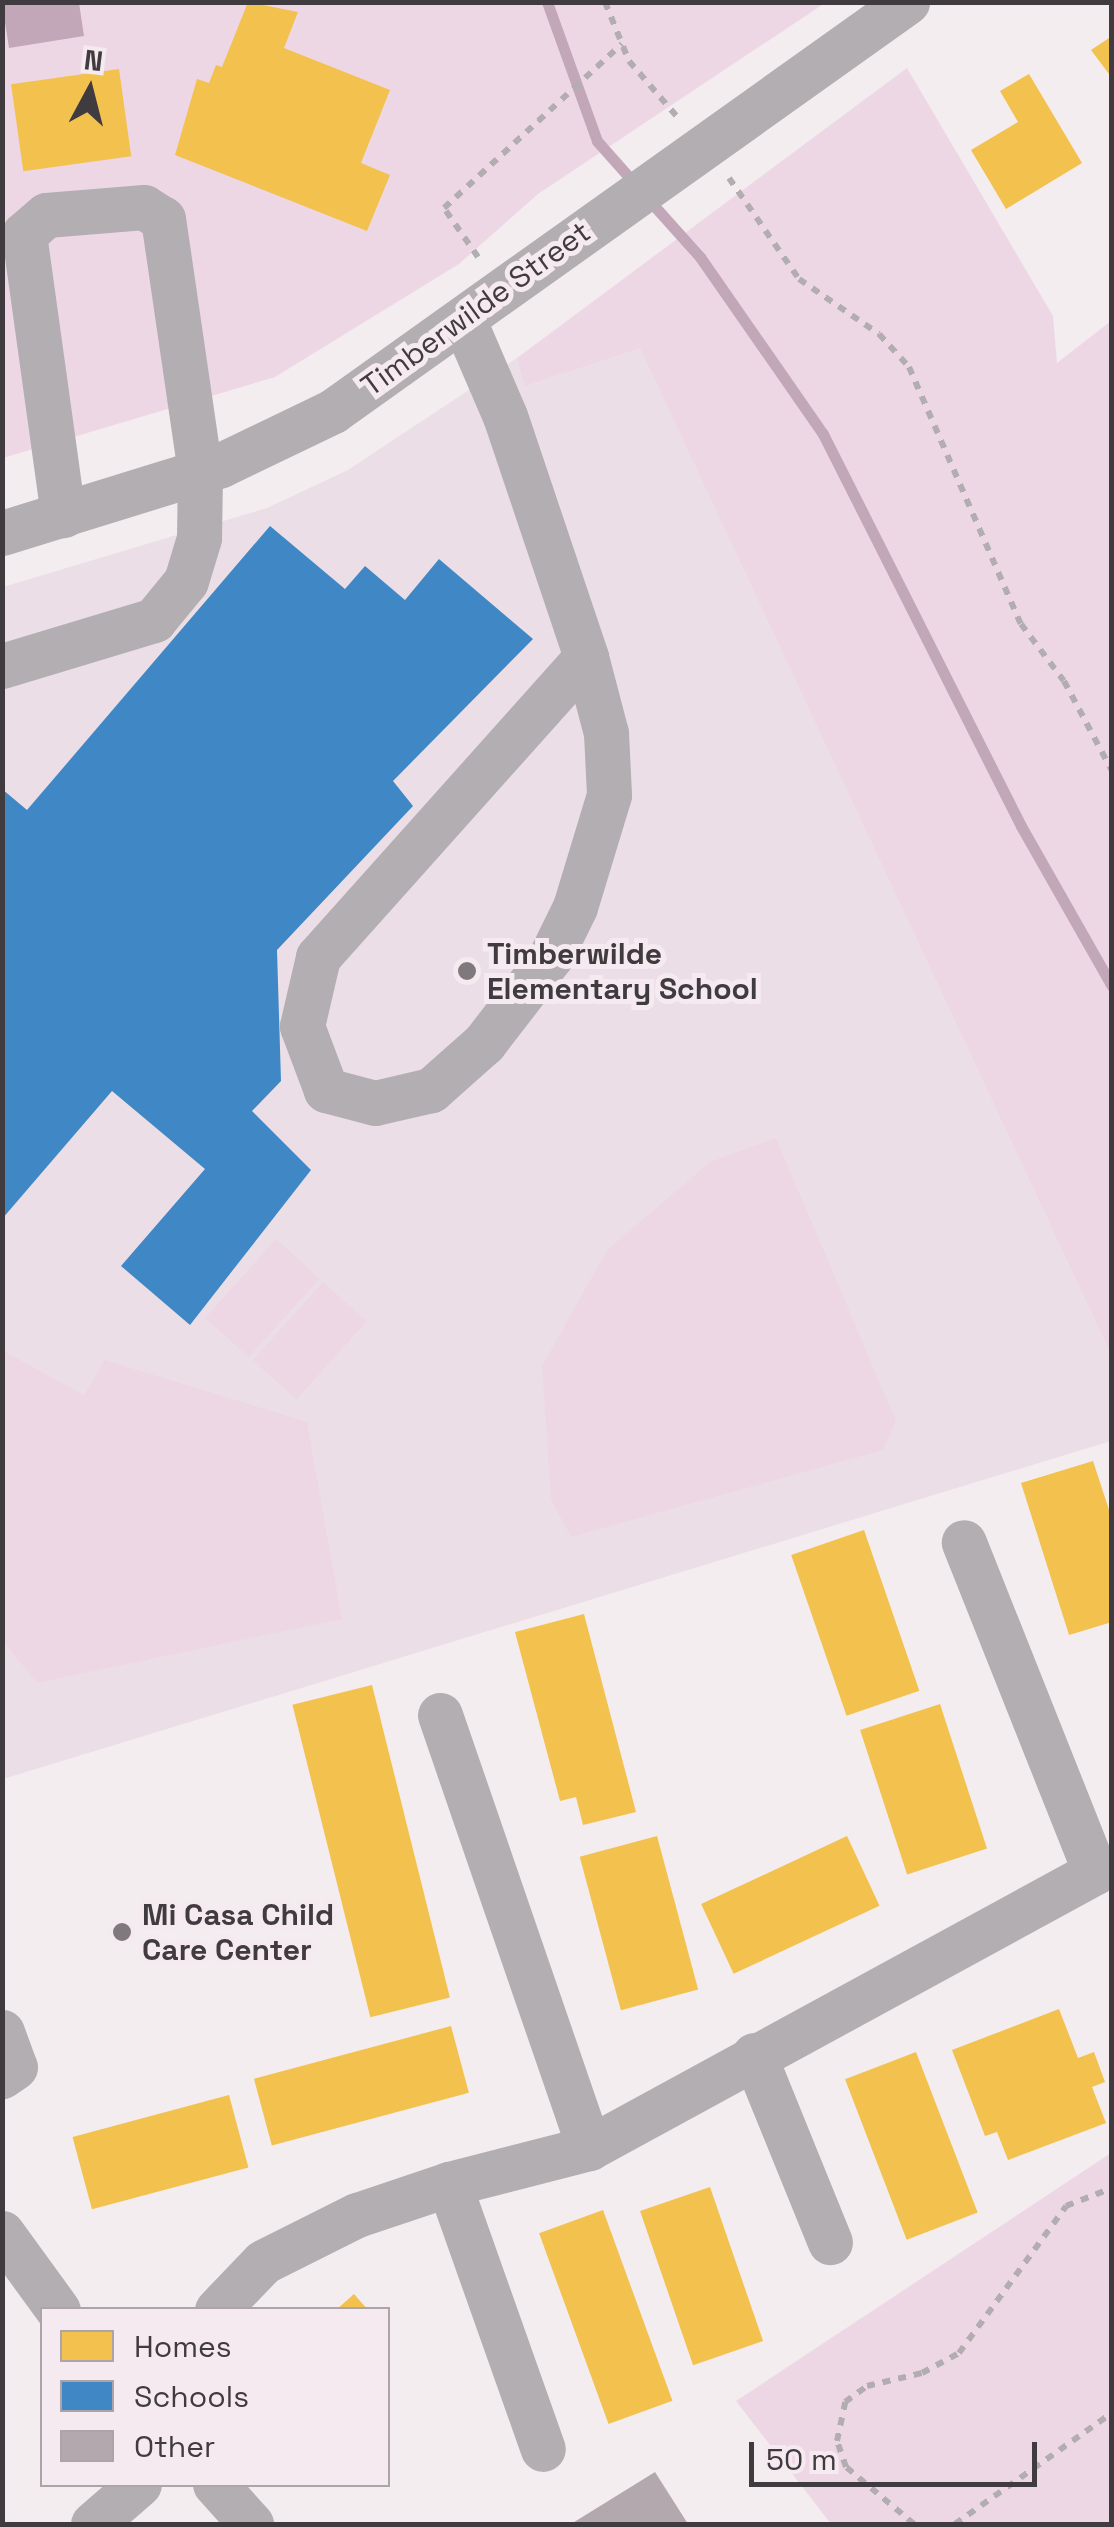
<!DOCTYPE html>
<html>
<head>
<meta charset="utf-8">
<style>
	body { margin:0 }
	#map { position:relative; width:1114px; height:2527px; overflow:hidden; background:#f3edf0; font-family:"Space Grotesk",sans-serif }
	div>[style] { position:absolute }
	.built>* { inset:0; background:#ebdee6 }
	.green>* { inset:0; background:#eed7e5; transform-origin:0 0 }
	.water>* { inset:0; background:#c1a7b7 }
	.homes>* { inset:0; background:#f2c14e; transform-origin:0 0 }
	.schools>* { inset:0; background:#3f88c5 }
	.stream>* { height:11px; margin:-5.5px; padding:0 5.5px; transform-origin:5.5px; border-radius:5.5px; background:#c1a7b7 }
	.building>* { inset:0; background:#b2a8ae }
	.path>* { height:6px; margin-top:-3px; transform-origin:0; background:repeating-linear-gradient(90deg,#b2adb0 0 8px,transparent 0 16px) }
	.minor>* { height:45px; margin:-22.5px; padding:0 22.5px; transform-origin:22.5px; border-radius:22.5px; background:#b3aeb1 }
	.dots>* { width:28px; height:28px; translate:-50% -50%; box-sizing:border-box; border:5px solid #f6eaf1; border-radius:50% }
	span { translate:-50% -50%; white-space:nowrap; text-align:center; line-height:1.15; -webkit-text-stroke:10px #f6eaf1; paint-order:stroke }
	.street-label { font-size:30px; color:#403b3e }
	.poi-label { font-size:30px; color:#403b3e; font-weight:700 }
	.left { translate:0 -50%; text-align:left }
	.frame { position:absolute; inset:0; border:5px solid #403b3e; pointer-events:none }
	.legend { position:absolute; left:40px; top:2307px; width:350px; height:180px; box-sizing:border-box; background:#f6eaf1; border:2px solid #ada4a9; margin:0; padding:12px 18px; list-style:none; font-size:30px; color:#403b3e }
	.legend li { display:flex; align-items:center; gap:20px; height:50px }
	.legend b { width:50px; border:2px solid #ada4a9 }
	.north { position:absolute; left:40px; top:40px; width:100px; height:100px; -webkit-text-stroke:8px #f6eaf1; paint-order:stroke; rotate:7deg; font-size:28px; font-weight:700; line-height:40px; text-align:center; color:#403b3e }
	.north::after { content:''; display:block; margin:auto; width:35px; height:45px; background:#403b3e; clip-path:polygon(50% 0,100% 100%,50% 72%,0 100%) }
	.scale { position:absolute; left:749px; top:2442px; width:288px; height:45px; box-sizing:border-box; border:5px solid #403b3e; border-top:0; padding-left:12px; font-size:30px; line-height:35px; white-space:nowrap; color:#403b3e; -webkit-text-stroke:8px #f6eaf1; paint-order:stroke }
</style>
</head>
<body>
<div id="map">
	<div class="built">
		<i style="clip-path:polygon(640px 347px,1111px 1355px,1111px 1441px,3px 1779px,3px 587px,267px 508px,348px 470px,517px 358px,526px 385px)"></i>
	</div>
	<div class="green">
		<i style="clip-path:polygon(3px 3px,825px 3px,538px 194px,459px 264px,275px 377px,3px 458px)"></i>
		<i style="clip-path:polygon(907px 68px,1053px 316px,1057px 363px,1111px 321px,1111px 1355px,640px 348px,525px 386px,517px 358px)"></i>
		<i style="clip-path:polygon(776px 1138px,896px 1421px,883px 1450px,571px 1537px,551px 1500px,542px 1366px,607px 1250px,710px 1162px)"></i>
		<i style="left:276px;top:1239px;width:59px;height:106px;rotate:42deg"></i>
		<i style="left:323px;top:1282px;width:59px;height:105px;rotate:42deg"></i>
		<i style="clip-path:polygon(2px 1350px,84px 1395px,105px 1360px,307px 1422px,342px 1619px,37px 1683px,3px 1641px)"></i>
		<i style="clip-path:polygon(1111px 2153px,1111px 2524px,831px 2524px,736px 2401px)"></i>
	</div>
	<div class="water">
		<i style="clip-path:polygon(2px 3px,79px 3px,84px 36px,9px 48px)"></i>
	</div>
	<div class="homes">
		<i style="clip-path:polygon(248px 2px,298px 12px,284px 48px,390px 90px,361px 163px,390px 175px,367px 231px,175px 155px,197px 79px,209px 83px,216px 65px,222px 67px)"></i>
		<i style="clip-path:polygon(1112px 36px,1112px 78px,1091px 50px)"></i>
		<i style="left:119px;top:69px;width:88px;height:109px;rotate:82deg"></i>
		<i style="clip-path:polygon(1029px 74px,1082px 163px,1006px 209px,971px 150px,1018px 122px,1000px 91px)"></i>
		<i style="clip-path:polygon(1093px 1461px,1112px 1519px,1112px 1622px,1069px 1635px,1021px 1483px)"></i>
		<i style="left:864px;top:1530px;width:170px;height:77px;rotate:71deg"></i>
		<i style="clip-path:polygon(584px 1614px,636px 1812px,583px 1825px,576px 1797px,560px 1801px,515px 1632px)"></i>
		<i style="left:372px;top:1685px;width:322px;height:82px;rotate:76deg"></i>
		<i style="left:940px;top:1704px;width:152px;height:84px;rotate:72deg"></i>
		<i style="left:657px;top:1836px;width:159px;height:80px;rotate:75deg"></i>
		<i style="left:847px;top:1836px;width:77px;height:161px;rotate:65deg"></i>
		<i style="clip-path:polygon(1059px 2009px,1078px 2058px,1094px 2052px,1105px 2082px,1092px 2087px,1106px 2123px,1008px 2160px,997px 2132px,985px 2136px,952px 2050px)"></i>
		<i style="left:451px;top:2026px;width:69px;height:204px;rotate:75deg"></i>
		<i style="left:916px;top:2052px;width:172px;height:76px;rotate:69deg"></i>
		<i style="left:229px;top:2095px;width:75px;height:162px;rotate:75deg"></i>
		<i style="left:710px;top:2187px;width:163px;height:74px;rotate:71deg"></i>
		<i style="left:603px;top:2210px;width:203px;height:68px;rotate:70deg"></i>
		<i style="clip-path:polygon(354px 2294px,368px 2310px,336px 2310px)"></i>
	</div>
	<div class="schools">
		<i style="clip-path:polygon(270px 526px,345px 589px,365px 566px,405px 600px,439px 559px,533px 639px,393px 781px,413px 806px,277px 950px,281px 1081px,252px 1111px,311px 1170px,190px 1325px,121px 1266px,205px 1169px,112px 1091px,2px 1219px,2px 789px,27px 810px)"></i>
	</div>
	<div class="stream">
		<i style="left:547px;top:2px;width:148px;rotate:70.2deg"></i>
		<i style="left:597px;top:141px;width:59px;rotate:48.4deg"></i>
		<i style="left:648px;top:199px;width:78px;rotate:48.1deg"></i>
		<i style="left:700px;top:257px;width:216px;rotate:55.2deg"></i>
		<i style="left:823px;top:434px;width:439px;rotate:63.2deg"></i>
		<i style="left:1021px;top:826px;width:184px;rotate:60.4deg"></i>
	</div>
	<div class="building">
		<i style="clip-path:polygon(655px 2472px,688px 2524px,571px 2524px)"></i>
	</div>
	<div class="path">
		<i style="left:605px;top:2px;width:64px;rotate:67.9deg"></i>
		<i style="left:629px;top:61px;width:77px;rotate:49.2deg"></i>
		<i style="left:729px;top:178px;width:123px;rotate:55.3deg"></i>
		<i style="left:799px;top:279px;width:97px;rotate:34.5deg"></i>
		<i style="left:879px;top:334px;width:45px;rotate:47.7deg"></i>
		<i style="left:909px;top:367px;width:280px;rotate:66.5deg"></i>
		<i style="left:1021px;top:624px;width:71px;rotate:53deg"></i>
		<i style="left:1064px;top:681px;width:102px;rotate:61.9deg"></i>
		<i style="left:478px;top:257px;width:60px;rotate:-124.8deg"></i>
		<i style="left:444px;top:208px;width:242px;rotate:-42.7deg"></i>
		<i style="left:914px;top:2524px;width:89px;rotate:-140deg"></i>
		<i style="left:846px;top:2467px;width:28px;rotate:-109deg"></i>
		<i style="left:837px;top:2441px;width:40px;rotate:-78deg"></i>
		<i style="left:845px;top:2402px;width:27px;rotate:-36deg"></i>
		<i style="left:867px;top:2386px;width:57px;rotate:-13.3deg"></i>
		<i style="left:922px;top:2373px;width:42px;rotate:-28.4deg"></i>
		<i style="left:959px;top:2353px;width:182px;rotate:-53.9deg"></i>
		<i style="left:1066px;top:2206px;width:49px;rotate:-21.4deg"></i>
		<i style="left:955px;top:2524px;width:192px;rotate:-35.3deg"></i>
	</div>
	<div class="minor">
		<i style="left:464px;top:321px;width:103px;rotate:66.7deg"></i>
		<i style="left:505px;top:416px;width:254px;rotate:71.4deg"></i>
		<i style="left:586px;top:657px;width:79px;rotate:75.3deg"></i>
		<i style="left:606px;top:733px;width:62px;rotate:87.2deg"></i>
		<i style="left:609px;top:795px;width:117px;rotate:106.9deg"></i>
		<i style="left:575px;top:907px;width:55px;rotate:116.1deg"></i>
		<i style="left:551px;top:956px;width:110px;rotate:127.6deg"></i>
		<i style="left:484px;top:1043px;width:71px;rotate:138.4deg"></i>
		<i style="left:431px;top:1090px;width:57px;rotate:166.9deg"></i>
		<i style="left:375px;top:1103px;width:51px;rotate:-165.1deg"></i>
		<i style="left:326px;top:1090px;width:68px;rotate:-110.6deg"></i>
		<i style="left:302px;top:1026px;width:71px;rotate:-76.9deg"></i>
		<i style="left:318px;top:957px;width:402px;rotate:-48.2deg"></i>
		<i style="left:2px;top:533px;width:229px;rotate:-17.2deg"></i>
		<i style="left:221px;top:465px;width:124px;rotate:-25.7deg"></i>
		<i style="left:333px;top:411px;width:705px;rotate:-35.47deg"></i>
		<i style="left:2px;top:666px;width:159px;rotate:-16.8deg"></i>
		<i style="left:154px;top:620px;width:50px;rotate:-50.6deg"></i>
		<i style="left:186px;top:581px;width:45px;rotate:-73.2deg"></i>
		<i style="left:199px;top:538px;width:66px;rotate:-89.1deg"></i>
		<i style="left:200px;top:472px;width:256px;rotate:-98.3deg"></i>
		<i style="left:163px;top:219px;width:22px;rotate:-148deg"></i>
		<i style="left:144px;top:207px;width:98px;rotate:175.3deg"></i>
		<i style="left:46px;top:215px;width:29px;rotate:139deg"></i>
		<i style="left:24px;top:234px;width:284px;rotate:82.1deg"></i>
		<i style="left:440px;top:1715px;width:458px;rotate:71deg"></i>
		<i style="left:2px;top:2032px;width:37px;rotate:70deg"></i>
		<i style="left:15px;top:2067px;width:16px;rotate:145deg"></i>
		<i style="left:754px;top:2055px;width:202px;rotate:67.9deg"></i>
		<i style="left:449px;top:2184px;width:145px;rotate:-14.4deg"></i>
		<i style="left:589px;top:2148px;width:576px;rotate:-28.61deg"></i>
		<i style="left:1095px;top:1872px;width:355px;rotate:-111.7deg"></i>
		<i style="left:2px;top:2233px;width:95px;rotate:54deg"></i>
		<i style="left:217px;top:2310px;width:66px;rotate:-46.2deg"></i>
		<i style="left:263px;top:2262px;width:105px;rotate:-26.6deg"></i>
		<i style="left:357px;top:2215px;width:97px;rotate:-18.6deg"></i>
		<i style="left:449px;top:2184px;width:281px;rotate:70.5deg"></i>
		<i style="left:215px;top:2484px;width:54px;rotate:48deg"></i>
		<i style="left:93px;top:2524px;width:61px;rotate:-41deg"></i>
	</div>
	<div class="dots">
		<i style="left:467px;top:971px;background:#7f797c"></i>
		<i style="left:122px;top:1932px;background:#7f797c"></i>
	</div>
	<div class="street-label">
		<span style="left:476px;top:309px;rotate:-36deg">Timberwilde Street</span>
	</div>
	<div class="poi-label">
		<span class="left" style="left:487px;top:971px">Timberwilde<br>Elementary School</span>
		<span class="left" style="left:142px;top:1932px">Mi Casa Child<br>Care Center</span>
	</div>
	<div class="frame"></div>
	<ul class="legend">
	<li><b style="height:28px;background:#f2c14e"></b>Homes</li>
	<li><b style="height:28px;background:#3f88c5"></b>Schools</li>
	<li><b style="height:28px;background:#b2a8ae"></b>Other</li>
	</ul>
	<div class="north">N</div>
	<div class="scale">50 m</div>
</div>
</body>
</html>
